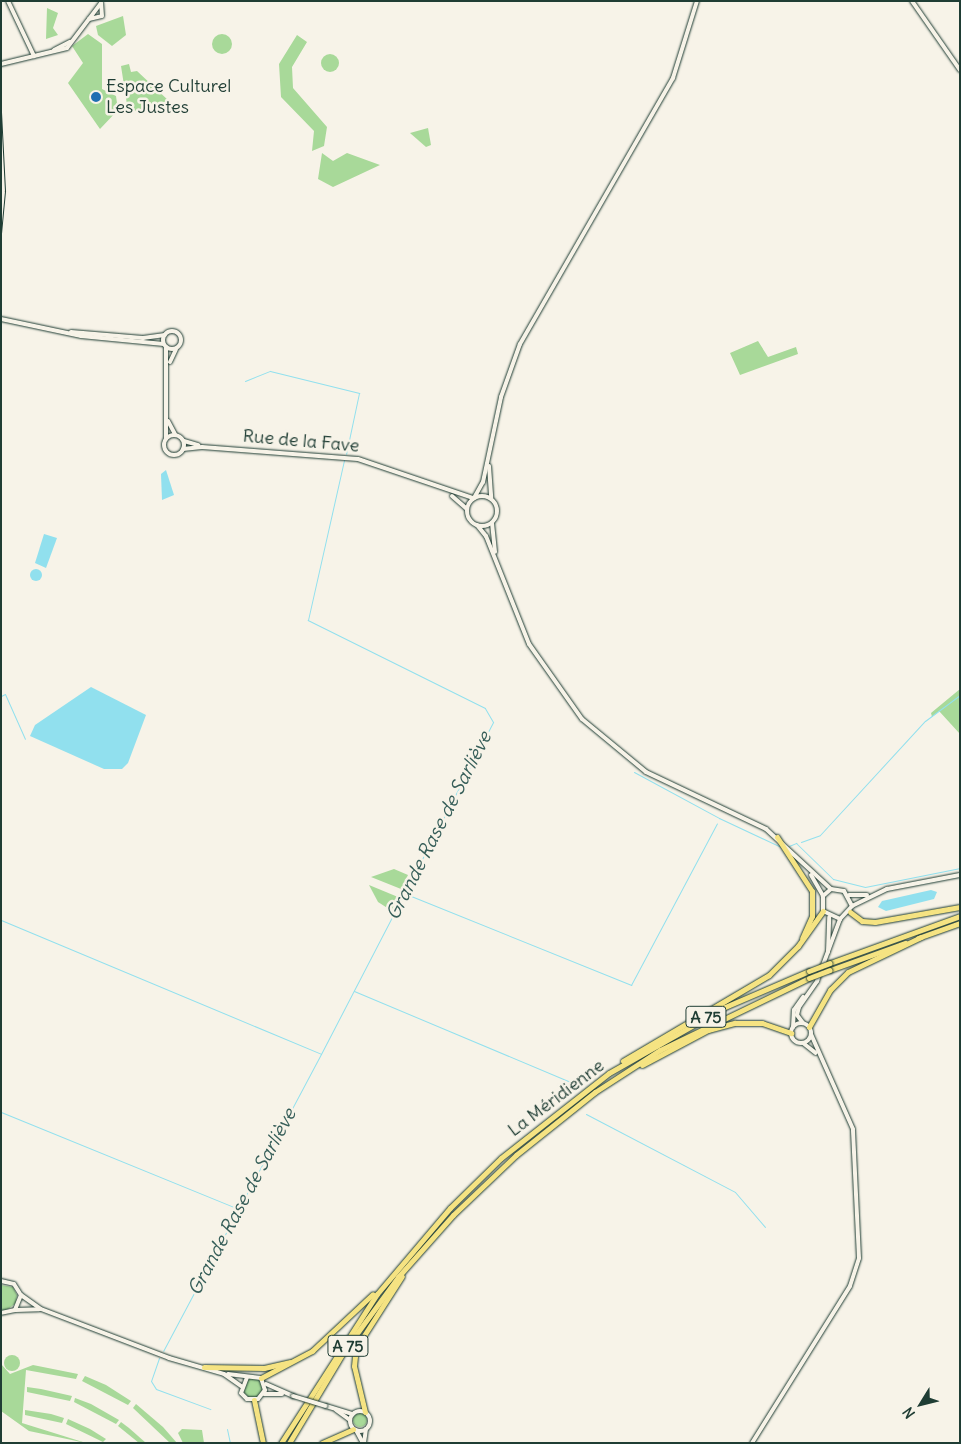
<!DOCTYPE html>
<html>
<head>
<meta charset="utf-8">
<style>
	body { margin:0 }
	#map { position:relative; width:961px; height:1444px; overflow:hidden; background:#f7f3e8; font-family:Delius,sans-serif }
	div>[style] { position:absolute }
	.green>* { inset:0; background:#a8d999 }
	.round { border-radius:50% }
	.water>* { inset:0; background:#91e0ee }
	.stream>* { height:1px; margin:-0.5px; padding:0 0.5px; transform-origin:0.5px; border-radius:0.5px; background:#91e0ee }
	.roads { filter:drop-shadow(0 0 1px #1f3d34) drop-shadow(0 0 1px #1f3d34) }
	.secondary>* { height:4px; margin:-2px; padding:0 2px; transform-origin:2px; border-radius:2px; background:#f7f3e8 }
	.secondary>.ring { margin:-2px; padding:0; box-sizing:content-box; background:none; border:4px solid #f7f3e8; border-radius:50% }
	.highway>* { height:5px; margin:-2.5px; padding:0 2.5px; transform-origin:2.5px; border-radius:2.5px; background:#f5e382 }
	.rail>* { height:1px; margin:-0.5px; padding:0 0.5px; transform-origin:0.5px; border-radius:0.5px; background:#1f3d34 }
	.bridges { filter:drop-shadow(0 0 1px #1f3d34) drop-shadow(0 0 1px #1f3d34) }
	.secondary-bridge>* { height:4px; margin:-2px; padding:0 2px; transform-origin:2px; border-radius:2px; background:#f7f3e8 }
	.highway-bridge>* { height:5px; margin:-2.5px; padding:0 2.5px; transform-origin:2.5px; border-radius:2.5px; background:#f5e382 }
	.dots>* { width:14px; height:14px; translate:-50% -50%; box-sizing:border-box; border:2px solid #f7f3e8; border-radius:50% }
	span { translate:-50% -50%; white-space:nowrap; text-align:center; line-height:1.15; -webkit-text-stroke:5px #f7f3e8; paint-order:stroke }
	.shield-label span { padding:1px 4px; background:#f7f3e8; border:1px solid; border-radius:4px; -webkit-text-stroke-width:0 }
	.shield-label { font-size:16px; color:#1f3d34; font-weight:700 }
	.poi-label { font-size:18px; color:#1f3d34 }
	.left { translate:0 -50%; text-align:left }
	.street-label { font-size:18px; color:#1f3d34 }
	.water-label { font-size:19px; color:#365e59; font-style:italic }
	.frame { position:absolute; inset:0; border:2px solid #1f3d34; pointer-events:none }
	.north { position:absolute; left:896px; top:1379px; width:50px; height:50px; -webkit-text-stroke:4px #f7f3e8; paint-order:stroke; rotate:234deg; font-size:14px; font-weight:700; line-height:20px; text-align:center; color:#1f3d34 }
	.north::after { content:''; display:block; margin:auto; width:18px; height:22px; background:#1f3d34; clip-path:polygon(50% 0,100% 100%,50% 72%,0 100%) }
</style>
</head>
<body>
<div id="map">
	<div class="green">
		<i style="clip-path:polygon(47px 8px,58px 13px,53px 28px,58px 35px,46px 39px)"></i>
		<i style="clip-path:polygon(123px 16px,126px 35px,112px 46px,98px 35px,96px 26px)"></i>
		<i class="round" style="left:212px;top:34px;width:20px;height:20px"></i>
		<i style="clip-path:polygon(88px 34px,102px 44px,102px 89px,116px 96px,118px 110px,100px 129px,68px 83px,83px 63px,72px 46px)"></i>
		<i style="clip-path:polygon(297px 35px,307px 42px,292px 67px,293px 88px,327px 127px,324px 146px,312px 151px,314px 131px,281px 97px,279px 64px)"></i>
		<i class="round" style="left:321px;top:54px;width:18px;height:18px"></i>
		<i style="clip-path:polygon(129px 64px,131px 72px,137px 71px,169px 101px,170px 110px,128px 111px,121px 66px)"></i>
		<i style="clip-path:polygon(428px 128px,431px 145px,426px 147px,410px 133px)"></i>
		<i style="clip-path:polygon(322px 153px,333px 161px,347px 153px,380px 165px,333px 187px,318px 179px)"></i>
		<i style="clip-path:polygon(758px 341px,768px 357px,796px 347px,798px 354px,740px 375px,730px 353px)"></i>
		<i style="clip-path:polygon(960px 689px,960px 734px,939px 711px,932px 717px,931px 713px)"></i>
		<i style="clip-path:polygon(394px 869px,408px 875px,401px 889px,371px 877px)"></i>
		<i style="clip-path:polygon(369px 885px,398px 897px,392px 911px,378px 902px)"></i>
		<i style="clip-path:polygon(1px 1285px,13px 1287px,17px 1295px,16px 1303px,7px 1310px,1px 1310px)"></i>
		<i class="round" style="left:4px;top:1355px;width:16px;height:16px"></i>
		<i style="clip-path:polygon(1px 1364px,10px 1374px,33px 1365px,78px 1374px,76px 1379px,26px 1370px,22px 1423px,86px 1443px,29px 1431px,1px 1411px)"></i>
		<i style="clip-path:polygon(85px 1376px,106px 1385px,131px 1401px,128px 1405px,82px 1381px)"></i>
		<i class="round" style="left:243px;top:1378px;width:20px;height:20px"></i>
		<i style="clip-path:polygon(27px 1387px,41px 1389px,72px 1396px,70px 1401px,27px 1392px)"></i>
		<i style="clip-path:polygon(75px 1398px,91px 1404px,119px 1420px,116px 1424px,74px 1402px)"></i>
		<i style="clip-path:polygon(136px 1404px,163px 1427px,177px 1443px,170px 1443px,133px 1408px)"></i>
		<i style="clip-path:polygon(25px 1410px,51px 1414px,64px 1418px,62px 1423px,25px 1415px)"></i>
		<i class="round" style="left:353px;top:1413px;width:14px;height:14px"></i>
		<i style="clip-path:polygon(68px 1419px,90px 1429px,106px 1439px,103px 1442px,66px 1424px)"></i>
		<i style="clip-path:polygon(121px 1422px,129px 1428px,146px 1443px,139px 1443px,118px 1426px)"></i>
		<i style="clip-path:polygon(182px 1429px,202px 1430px,204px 1443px,183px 1443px,178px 1433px)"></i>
	</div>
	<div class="water">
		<i style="clip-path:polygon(166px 470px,174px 495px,162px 500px,161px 474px)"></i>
		<i style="clip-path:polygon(44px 534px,57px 538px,46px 568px,35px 563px)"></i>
		<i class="round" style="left:30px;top:569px;width:12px;height:12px"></i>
		<i style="clip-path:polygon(91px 687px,146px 715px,128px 763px,122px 769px,104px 769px,30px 736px,35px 725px)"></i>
		<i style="clip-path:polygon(931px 890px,937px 892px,934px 899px,886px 911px,878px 907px,882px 901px)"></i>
	</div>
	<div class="stream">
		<i style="left:245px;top:381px;width:27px;rotate:-22deg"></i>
		<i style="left:270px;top:371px;width:92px;rotate:13.9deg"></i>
		<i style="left:359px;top:393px;width:62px;rotate:102deg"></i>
		<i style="left:1px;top:696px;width:4px;rotate:-27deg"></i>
		<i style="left:5px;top:694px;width:49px;rotate:66deg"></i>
		<i style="left:634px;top:772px;width:97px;rotate:28.4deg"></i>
		<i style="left:719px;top:818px;width:71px;rotate:25.1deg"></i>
		<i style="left:801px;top:842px;width:20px;rotate:-20deg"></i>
		<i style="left:820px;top:835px;width:155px;rotate:-47.4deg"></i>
		<i style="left:925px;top:721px;width:44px;rotate:-36.6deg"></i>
		<i style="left:789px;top:846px;width:8px;rotate:-23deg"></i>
		<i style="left:796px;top:843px;width:52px;rotate:44.2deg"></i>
		<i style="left:833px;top:879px;width:33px;rotate:14deg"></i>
		<i style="left:865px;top:887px;width:97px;rotate:-11.3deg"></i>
		<i style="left:406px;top:894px;width:243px;rotate:22deg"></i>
		<i style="left:631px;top:985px;width:183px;rotate:-62deg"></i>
		<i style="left:1px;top:920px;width:347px;rotate:22.7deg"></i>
		<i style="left:321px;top:1054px;width:336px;rotate:118deg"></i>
		<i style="left:354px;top:991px;width:238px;rotate:22.8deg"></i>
		<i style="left:321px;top:1054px;width:374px;rotate:-62.6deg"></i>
		<i style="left:493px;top:722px;width:16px;rotate:-120deg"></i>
		<i style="left:485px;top:708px;width:198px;rotate:-153.6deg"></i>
		<i style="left:308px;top:620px;width:164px;rotate:-77.3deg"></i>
		<i style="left:1px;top:1112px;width:257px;rotate:22.2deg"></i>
		<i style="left:586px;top:1114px;width:168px;rotate:27.6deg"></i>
		<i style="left:735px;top:1192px;width:46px;rotate:49.4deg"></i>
		<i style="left:159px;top:1358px;width:24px;rotate:109deg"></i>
		<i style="left:151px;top:1381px;width:9px;rotate:58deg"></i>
		<i style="left:156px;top:1389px;width:58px;rotate:20.3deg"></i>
		<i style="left:227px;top:1429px;width:14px;rotate:78deg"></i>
	</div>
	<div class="roads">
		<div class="secondary">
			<i style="left:8px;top:1px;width:61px;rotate:64.7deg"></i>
			<i style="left:912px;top:1px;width:84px;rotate:55.2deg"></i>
			<i style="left:89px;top:19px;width:13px;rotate:-13deg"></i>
			<i style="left:102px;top:16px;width:13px;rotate:-94deg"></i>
			<i style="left:54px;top:50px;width:18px;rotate:-27deg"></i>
			<i style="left:1px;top:64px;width:68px;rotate:-13.6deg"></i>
			<i style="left:67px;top:48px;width:56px;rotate:-52.9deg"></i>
			<i style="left:1px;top:319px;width:82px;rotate:12deg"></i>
			<i style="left:81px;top:336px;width:83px;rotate:5.5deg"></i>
			<i class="ring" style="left:163px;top:331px;width:14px;height:14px"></i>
			<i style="left:71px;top:332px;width:72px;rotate:4.8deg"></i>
			<i style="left:143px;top:338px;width:22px;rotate:-8deg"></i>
			<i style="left:170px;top:362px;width:14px;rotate:-65deg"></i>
			<i style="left:168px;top:421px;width:15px;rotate:62deg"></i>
			<i class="ring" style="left:164px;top:435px;width:16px;height:16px"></i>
			<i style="left:166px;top:438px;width:91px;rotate:-90deg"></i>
			<i style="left:184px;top:441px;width:15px;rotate:16deg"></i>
			<i style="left:183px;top:449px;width:19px;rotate:-6deg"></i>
			<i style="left:202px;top:447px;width:156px;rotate:4.4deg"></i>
			<i style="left:358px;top:459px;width:121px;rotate:18.7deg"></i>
			<i style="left:489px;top:466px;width:32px;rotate:86deg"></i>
			<i class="ring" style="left:467px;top:496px;width:26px;height:26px"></i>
			<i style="left:452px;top:496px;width:20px;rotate:41deg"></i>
			<i style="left:474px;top:498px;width:18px;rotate:-61deg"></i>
			<i style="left:483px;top:482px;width:87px;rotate:-78deg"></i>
			<i style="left:501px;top:397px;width:56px;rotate:-70.3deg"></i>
			<i style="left:520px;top:344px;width:307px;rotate:-60.1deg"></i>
			<i style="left:673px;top:78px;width:81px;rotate:-72.7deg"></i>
			<i style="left:492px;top:523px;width:29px;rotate:84deg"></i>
			<i style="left:477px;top:525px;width:14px;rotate:51deg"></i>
			<i style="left:486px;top:536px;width:116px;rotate:68.3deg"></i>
			<i style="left:529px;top:644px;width:92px;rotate:54.8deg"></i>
			<i style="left:582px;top:719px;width:83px;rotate:39.6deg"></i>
			<i style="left:646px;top:772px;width:133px;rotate:25.4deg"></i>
			<i style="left:766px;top:829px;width:88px;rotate:42.7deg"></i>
			<i style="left:811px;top:875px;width:24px;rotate:60deg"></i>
			<i style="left:849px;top:895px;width:18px"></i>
			<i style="left:852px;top:906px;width:39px;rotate:-26deg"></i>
			<i style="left:887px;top:889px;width:74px;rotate:-10.9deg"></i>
			<i style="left:828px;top:952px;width:35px;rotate:-88deg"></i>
			<i style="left:803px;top:1023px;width:10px;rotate:-127deg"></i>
			<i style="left:797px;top:1015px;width:8px;rotate:-76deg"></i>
			<i style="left:799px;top:1007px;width:32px;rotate:-55deg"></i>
			<i style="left:817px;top:981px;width:66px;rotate:-69.6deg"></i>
			<i style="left:840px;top:919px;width:18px;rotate:-47deg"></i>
			<i style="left:852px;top:906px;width:17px;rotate:-118deg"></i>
			<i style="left:844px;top:891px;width:13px;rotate:-171deg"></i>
			<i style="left:831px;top:889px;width:11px;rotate:139deg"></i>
			<i style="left:823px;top:896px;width:15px;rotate:90deg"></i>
			<i style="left:823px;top:911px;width:19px;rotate:25deg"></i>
			<i class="ring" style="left:791px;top:1023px;width:16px;height:16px"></i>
			<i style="left:793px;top:1027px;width:17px;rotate:-87deg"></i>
			<i style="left:794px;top:1010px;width:16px;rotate:-55deg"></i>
			<i style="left:803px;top:1043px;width:16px;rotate:38deg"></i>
			<i style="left:1px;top:1281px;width:13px;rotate:13deg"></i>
			<i style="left:14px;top:1284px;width:13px;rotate:58deg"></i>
			<i style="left:21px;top:1295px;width:16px;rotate:112deg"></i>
			<i style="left:15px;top:1310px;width:14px;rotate:168deg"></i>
			<i style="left:21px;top:1295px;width:24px;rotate:35deg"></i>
			<i style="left:41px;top:1309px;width:137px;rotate:20.9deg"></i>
			<i style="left:169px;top:1358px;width:57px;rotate:16.2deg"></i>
			<i style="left:224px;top:1374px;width:21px;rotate:35deg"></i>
			<i style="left:16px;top:1310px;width:23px;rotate:-2deg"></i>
			<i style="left:228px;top:1374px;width:33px;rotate:7deg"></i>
			<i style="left:261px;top:1378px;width:13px;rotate:72deg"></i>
			<i style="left:265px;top:1390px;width:11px;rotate:128deg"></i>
			<i style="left:258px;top:1399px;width:11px;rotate:180deg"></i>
			<i style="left:247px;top:1399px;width:8px;rotate:-135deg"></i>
			<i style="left:241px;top:1393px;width:17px;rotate:-69deg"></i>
			<i style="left:266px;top:1384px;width:30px;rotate:24deg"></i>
			<i style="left:264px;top:1394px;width:18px"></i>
			<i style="left:326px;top:1406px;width:28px;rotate:17deg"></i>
			<i style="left:336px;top:1410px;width:17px;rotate:36deg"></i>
			<i class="ring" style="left:350px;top:1411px;width:16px;height:16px"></i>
			<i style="left:356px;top:1430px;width:15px;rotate:62deg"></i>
			<i style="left:364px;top:1443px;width:14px;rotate:-82deg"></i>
			<i style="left:752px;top:1443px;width:185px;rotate:-58deg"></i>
			<i style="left:850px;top:1286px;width:29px;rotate:-72deg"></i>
			<i style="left:859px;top:1258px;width:129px;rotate:-92.7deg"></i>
			<i style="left:853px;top:1129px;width:104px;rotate:-113.9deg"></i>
		</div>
		<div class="highway">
			<i style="left:777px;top:837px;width:64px;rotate:57.1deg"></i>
			<i style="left:812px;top:891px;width:25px;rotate:90deg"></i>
			<i style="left:812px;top:916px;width:24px;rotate:114deg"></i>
			<i style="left:850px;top:912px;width:15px;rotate:37deg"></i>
			<i style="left:862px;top:921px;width:13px;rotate:4deg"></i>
			<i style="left:875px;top:922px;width:86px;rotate:-10deg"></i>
			<i style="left:918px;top:938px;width:45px;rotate:-19.7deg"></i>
			<i style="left:830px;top:963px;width:138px;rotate:-19.9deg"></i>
			<i style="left:830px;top:970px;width:80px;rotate:-19.8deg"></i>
			<i style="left:809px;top:1027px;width:43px;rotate:-60.4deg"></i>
			<i style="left:830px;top:990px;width:25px;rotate:-45deg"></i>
			<i style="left:848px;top:972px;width:81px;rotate:-25.6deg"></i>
			<i style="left:623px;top:1061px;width:169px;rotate:-30.5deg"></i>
			<i style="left:769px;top:975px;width:41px;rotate:-45deg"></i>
			<i style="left:798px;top:946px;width:43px;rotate:-54.5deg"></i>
			<i style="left:642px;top:1065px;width:75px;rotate:-27.9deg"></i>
			<i style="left:708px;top:1030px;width:28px;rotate:-15deg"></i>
			<i style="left:735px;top:1023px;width:27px"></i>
			<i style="left:762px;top:1023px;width:31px;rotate:19deg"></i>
			<i style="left:204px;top:1367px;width:60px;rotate:1deg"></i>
			<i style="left:264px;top:1368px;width:26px;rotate:-13deg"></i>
			<i style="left:261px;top:1378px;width:58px;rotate:-27.9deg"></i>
			<i style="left:312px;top:1351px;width:83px;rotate:-43.1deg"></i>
			<i style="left:254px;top:1400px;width:44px;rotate:78.2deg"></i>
			<i style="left:365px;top:1412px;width:47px;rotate:-103.4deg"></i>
			<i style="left:354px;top:1366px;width:18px;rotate:-84deg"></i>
			<i style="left:356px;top:1348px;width:85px;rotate:-57.4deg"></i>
			<i style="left:281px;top:1443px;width:177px;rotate:-57.2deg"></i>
			<i style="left:377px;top:1294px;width:113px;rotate:-49.7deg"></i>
			<i style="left:450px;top:1208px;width:71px;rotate:-44.4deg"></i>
			<i style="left:501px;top:1158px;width:137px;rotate:-38.2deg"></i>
			<i style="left:609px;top:1073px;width:133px;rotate:-29.6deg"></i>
			<i style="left:725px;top:1007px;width:91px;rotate:-23.2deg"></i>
			<i style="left:289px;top:1443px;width:107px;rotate:-59.1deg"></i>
			<i style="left:344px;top:1351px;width:92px;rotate:-53.9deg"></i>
			<i style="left:398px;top:1277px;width:83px;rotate:-48.4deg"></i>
			<i style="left:453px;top:1215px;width:87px;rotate:-43.6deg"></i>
			<i style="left:516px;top:1155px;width:101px;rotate:-38.6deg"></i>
			<i style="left:595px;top:1092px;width:77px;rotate:-32.9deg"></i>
			<i style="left:660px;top:1050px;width:165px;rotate:-25.8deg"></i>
			<i style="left:322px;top:1443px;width:34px;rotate:-24deg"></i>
		</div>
	</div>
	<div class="rail">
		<i style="left:1px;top:112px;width:79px;rotate:87.1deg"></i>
		<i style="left:5px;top:191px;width:42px;rotate:95.4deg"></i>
	</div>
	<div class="bridges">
		<div class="secondary-bridge">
			<i style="left:293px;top:1396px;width:34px;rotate:17deg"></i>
		</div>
		<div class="highway-bridge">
			<i style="left:809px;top:971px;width:22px;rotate:-21deg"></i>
			<i style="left:809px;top:978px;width:22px;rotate:-21deg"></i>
		</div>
	</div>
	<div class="dots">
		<i style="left:96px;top:97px;background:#1f6fb2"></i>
	</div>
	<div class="shield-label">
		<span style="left:706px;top:1017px">A 75</span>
		<span style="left:348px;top:1346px">A 75</span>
	</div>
	<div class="poi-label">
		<span class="left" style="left:106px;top:97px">Espace Culturel<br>Les Justes</span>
	</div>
	<div class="street-label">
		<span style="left:301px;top:441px;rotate:5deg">Rue de la Fave</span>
		<span style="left:556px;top:1098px;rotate:-37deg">La Méridienne</span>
	</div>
	<div class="water-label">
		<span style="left:439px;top:826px;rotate:-63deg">Grande Rase de Sarliève</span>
		<span style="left:242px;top:1202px;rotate:-62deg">Grande Rase de Sarliève</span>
	</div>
	<div class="frame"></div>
	<div class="north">N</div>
</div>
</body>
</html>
